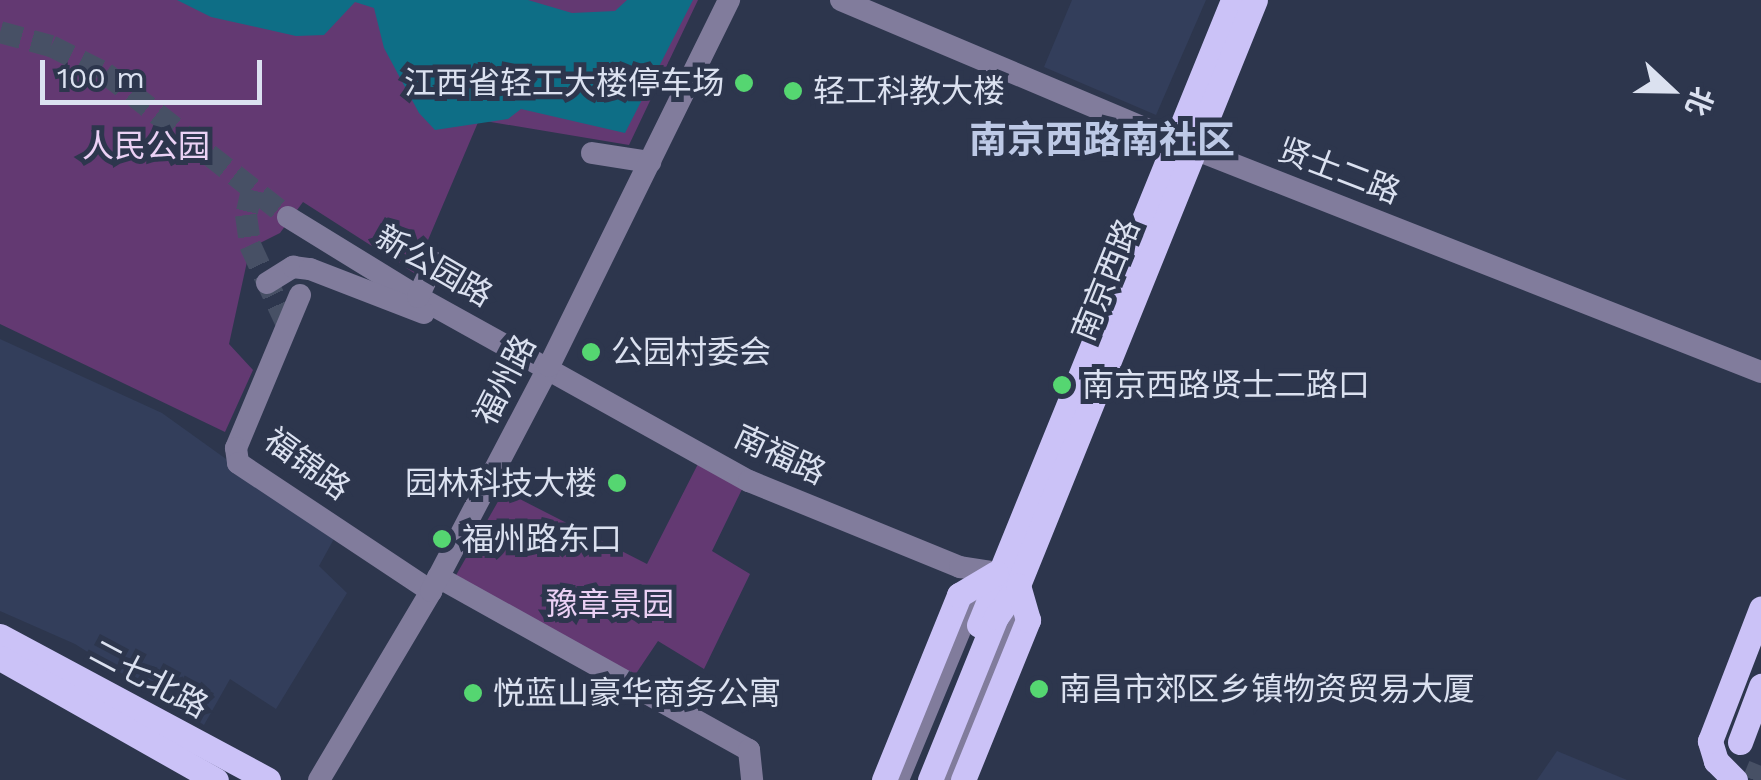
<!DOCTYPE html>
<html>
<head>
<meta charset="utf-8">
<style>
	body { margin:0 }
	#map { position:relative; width:1761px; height:780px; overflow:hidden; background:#2d364d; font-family:"Work Sans","Noto Sans SC",sans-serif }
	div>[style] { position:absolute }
	.built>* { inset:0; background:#333e5b }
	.green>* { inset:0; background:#633972 }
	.water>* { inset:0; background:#0e6e86 }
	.minor-tunnel>* { height:22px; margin-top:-11px; transform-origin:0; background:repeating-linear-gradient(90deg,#475065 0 22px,transparent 0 33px) }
	.major-tunnel>* { height:25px; margin-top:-12.5px; transform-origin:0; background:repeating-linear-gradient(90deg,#475065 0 25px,transparent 0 37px) }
	.minor>* { height:22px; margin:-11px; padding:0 11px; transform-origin:11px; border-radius:11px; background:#817c9c }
	.major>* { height:25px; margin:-12.5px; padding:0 12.5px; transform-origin:12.5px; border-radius:12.5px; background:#cbc2f7 }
	.dots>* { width:28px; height:28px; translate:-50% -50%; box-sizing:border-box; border:5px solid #2d364d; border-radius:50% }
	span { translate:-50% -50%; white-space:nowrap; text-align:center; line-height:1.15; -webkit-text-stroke:10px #2d364d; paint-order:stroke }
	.poi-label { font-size:32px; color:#dbe1f0 }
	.right { translate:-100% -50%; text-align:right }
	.left { translate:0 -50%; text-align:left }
	.park-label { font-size:32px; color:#ebd1f5 }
	.street-label { font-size:32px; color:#dbe1f0 }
	.quarter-label { font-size:38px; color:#bdc9e6; font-weight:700 }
	.north { position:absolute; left:1621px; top:40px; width:100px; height:100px; -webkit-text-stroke:8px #2d364d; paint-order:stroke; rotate:112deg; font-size:28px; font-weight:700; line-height:40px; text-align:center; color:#dbe1f0 }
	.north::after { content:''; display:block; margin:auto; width:35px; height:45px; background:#dbe1f0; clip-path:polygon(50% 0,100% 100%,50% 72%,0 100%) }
	.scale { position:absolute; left:40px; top:60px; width:222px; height:45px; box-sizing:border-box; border:5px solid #dbe1f0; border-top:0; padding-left:12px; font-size:30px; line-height:35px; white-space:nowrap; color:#dbe1f0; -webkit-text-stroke:8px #2d364d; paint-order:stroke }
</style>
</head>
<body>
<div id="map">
	<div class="built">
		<i style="clip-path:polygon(1072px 0,1206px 0,1156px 115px,1044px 67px)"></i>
		<i style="clip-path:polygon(0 339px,162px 413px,335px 537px,319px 566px,347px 593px,276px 709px,230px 679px,204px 725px,75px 644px,0 611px)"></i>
		<i style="clip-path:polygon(1557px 751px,1627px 780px,1537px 780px)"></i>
	</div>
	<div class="green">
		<i style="clip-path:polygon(0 0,698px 0,629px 145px,479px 120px,414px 273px,303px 202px,280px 233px,250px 248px,229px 344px,253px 370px,225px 432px,0 324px)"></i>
		<i style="clip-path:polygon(699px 462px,745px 483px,712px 551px,750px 574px,704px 669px,658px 641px,633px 678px,455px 577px,504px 491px,647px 564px)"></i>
	</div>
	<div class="water">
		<i style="clip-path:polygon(177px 0,528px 0,572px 13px,615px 11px,627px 0,693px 0,625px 133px,521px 109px,508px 119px,435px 130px,419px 113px,384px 48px,374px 8px,355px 2px,324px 35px,296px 36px,211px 17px)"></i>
	</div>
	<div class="minor-tunnel">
		<i style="left:0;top:32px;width:53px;rotate:15.4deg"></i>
		<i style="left:51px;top:46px;width:60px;rotate:26.6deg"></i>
		<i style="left:105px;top:73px;width:233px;rotate:38.2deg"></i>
		<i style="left:252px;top:190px;width:26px;rotate:103deg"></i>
		<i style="left:246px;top:215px;width:30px;rotate:82deg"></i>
		<i style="left:250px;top:245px;width:90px;rotate:65.1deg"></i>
	</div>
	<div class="major-tunnel">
		<i style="left:1755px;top:780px;width:16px;rotate:-68deg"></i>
	</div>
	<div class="minor">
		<i style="left:841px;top:0;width:362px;rotate:22.9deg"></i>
		<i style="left:1174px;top:141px;width:631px;rotate:21.48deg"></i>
		<i style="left:592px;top:153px;width:59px;rotate:8.8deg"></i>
		<i style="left:288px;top:217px;width:153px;rotate:31.6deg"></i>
		<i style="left:418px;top:297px;width:379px;rotate:29.1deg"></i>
		<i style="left:749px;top:481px;width:228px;rotate:22.2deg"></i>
		<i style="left:960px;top:567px;width:36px;rotate:9deg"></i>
		<i style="left:996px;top:573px;width:42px;rotate:128.2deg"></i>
		<i style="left:970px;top:606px;width:188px;rotate:112.5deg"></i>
		<i style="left:267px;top:283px;width:31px;rotate:-32deg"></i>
		<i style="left:293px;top:267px;width:17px;rotate:7deg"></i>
		<i style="left:310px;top:269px;width:122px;rotate:21.1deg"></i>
		<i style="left:300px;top:295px;width:166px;rotate:112.7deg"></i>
		<i style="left:236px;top:448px;width:15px;rotate:82deg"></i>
		<i style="left:238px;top:463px;width:232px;rotate:33.6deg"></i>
		<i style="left:418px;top:297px;width:38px;rotate:-65deg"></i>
		<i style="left:438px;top:577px;width:356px;rotate:29.1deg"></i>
		<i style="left:749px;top:750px;width:30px;rotate:84deg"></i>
		<i style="left:319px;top:780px;width:220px;rotate:-59.3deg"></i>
		<i style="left:431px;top:591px;width:254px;rotate:-62.3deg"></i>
		<i style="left:549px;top:366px;width:408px;rotate:-63.8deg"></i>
		<i style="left:947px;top:780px;width:165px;rotate:-67.6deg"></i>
		<i style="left:1010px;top:627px;width:41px;rotate:-80.1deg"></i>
	</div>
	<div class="major">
		<i style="left:979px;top:625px;width:675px;rotate:-67.88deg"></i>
		<i style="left:0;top:636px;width:304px;rotate:28.2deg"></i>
		<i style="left:0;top:658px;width:248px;rotate:29.5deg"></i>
		<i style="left:1740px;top:742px;width:60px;rotate:-69.4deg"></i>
		<i style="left:884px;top:780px;width:200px;rotate:-67.9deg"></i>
		<i style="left:959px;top:595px;width:43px;rotate:-30.7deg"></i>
		<i style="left:930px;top:780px;width:176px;rotate:-68deg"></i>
		<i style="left:996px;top:617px;width:39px;rotate:-55deg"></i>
		<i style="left:1018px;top:585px;width:631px;rotate:-67.95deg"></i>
		<i style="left:963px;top:780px;width:173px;rotate:-67.9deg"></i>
		<i style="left:1028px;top:620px;width:36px;rotate:-106deg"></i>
		<i style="left:1735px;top:780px;width:27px;rotate:-135deg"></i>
		<i style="left:1716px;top:761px;width:21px;rotate:-107deg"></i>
		<i style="left:1710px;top:741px;width:142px;rotate:-68.9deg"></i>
	</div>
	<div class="dots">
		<i style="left:744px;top:83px;background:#55d671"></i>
		<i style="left:793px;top:91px;background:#55d671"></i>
		<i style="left:591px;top:352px;background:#55d671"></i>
		<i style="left:1062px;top:385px;background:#55d671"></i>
		<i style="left:617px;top:483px;background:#55d671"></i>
		<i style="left:442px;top:539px;background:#55d671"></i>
		<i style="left:1039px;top:689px;background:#55d671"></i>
		<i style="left:473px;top:693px;background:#55d671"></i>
	</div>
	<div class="poi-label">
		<span class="right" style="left:724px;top:83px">江西省轻工大楼停车场</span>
		<span class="left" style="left:813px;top:91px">轻工科教大楼</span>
		<span class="left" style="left:611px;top:352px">公园村委会</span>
		<span class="left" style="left:1082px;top:385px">南京西路贤士二路口</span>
		<span class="right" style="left:597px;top:483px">园林科技大楼</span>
		<span class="left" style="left:462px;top:539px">福州路东口</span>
		<span class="left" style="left:1059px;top:689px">南昌市郊区乡镇物资贸易大厦</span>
		<span class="left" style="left:493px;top:693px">悦蓝山豪华商务公寓</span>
	</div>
	<div class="park-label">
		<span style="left:146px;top:146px">人民公园</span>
		<span style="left:610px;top:604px">豫章景园</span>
	</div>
	<div class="street-label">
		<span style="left:1339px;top:171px;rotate:21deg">贤士二路</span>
		<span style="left:434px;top:266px;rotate:30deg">新公园路</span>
		<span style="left:1106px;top:280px;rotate:-68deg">南京西路</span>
		<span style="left:505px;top:380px;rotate:-63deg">福州路</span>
		<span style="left:780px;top:455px;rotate:25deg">南福路</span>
		<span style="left:307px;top:464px;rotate:36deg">福锦路</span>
		<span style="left:149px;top:679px;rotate:28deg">二七北路</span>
	</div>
	<div class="quarter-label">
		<span style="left:1102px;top:141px">南京西路南社区</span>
	</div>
	<div class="north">北</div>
	<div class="scale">100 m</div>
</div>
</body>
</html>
